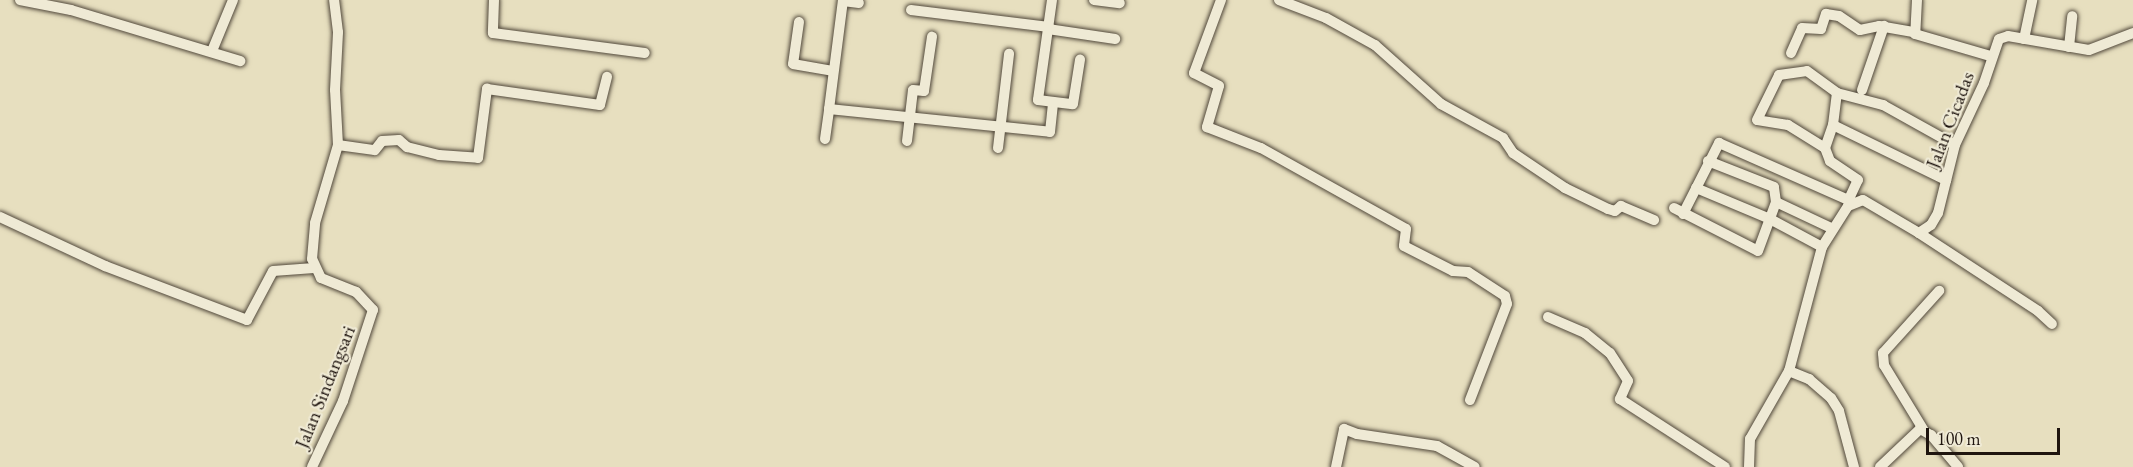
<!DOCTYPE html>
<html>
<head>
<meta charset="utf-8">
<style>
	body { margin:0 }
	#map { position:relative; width:2133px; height:467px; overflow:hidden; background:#e7dfbf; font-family:"EB Garamond",serif }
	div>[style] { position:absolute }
	.roads { filter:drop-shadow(0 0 2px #51483b) drop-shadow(0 0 2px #51483b) }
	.minor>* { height:10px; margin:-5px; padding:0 5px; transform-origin:5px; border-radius:5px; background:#efead5 }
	span { translate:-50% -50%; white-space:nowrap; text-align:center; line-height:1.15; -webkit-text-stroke:4.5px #efead5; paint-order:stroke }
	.street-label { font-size:20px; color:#1f150f }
	.scale { position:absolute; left:1926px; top:428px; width:134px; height:27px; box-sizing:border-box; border:3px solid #1f150f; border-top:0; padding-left:8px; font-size:18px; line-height:21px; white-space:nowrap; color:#1f150f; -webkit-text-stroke:4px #efead5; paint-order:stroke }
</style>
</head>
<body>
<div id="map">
	<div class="roads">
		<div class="minor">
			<i style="left:20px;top:0;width:52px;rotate:11.1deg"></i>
			<i style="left:71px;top:10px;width:177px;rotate:16.8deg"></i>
			<i style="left:494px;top:0;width:33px;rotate:92deg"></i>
			<i style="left:493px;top:33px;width:153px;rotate:7.5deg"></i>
			<i style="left:843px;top:0;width:110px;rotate:97.3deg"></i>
			<i style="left:829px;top:109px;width:222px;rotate:5.9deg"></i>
			<i style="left:1050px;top:132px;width:30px;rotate:-84deg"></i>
			<i style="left:1052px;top:0;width:101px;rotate:98deg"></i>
			<i style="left:1038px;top:100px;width:35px;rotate:7deg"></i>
			<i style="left:1073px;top:104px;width:45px;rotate:-81deg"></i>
			<i style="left:1094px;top:0;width:26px;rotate:7deg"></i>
			<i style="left:1221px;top:0;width:78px;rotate:110.3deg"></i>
			<i style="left:1194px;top:73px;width:28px;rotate:27deg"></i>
			<i style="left:1219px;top:86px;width:43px;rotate:106.3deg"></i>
			<i style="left:1207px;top:127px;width:58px;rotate:21.3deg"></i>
			<i style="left:1261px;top:148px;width:166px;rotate:29.2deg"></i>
			<i style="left:1406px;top:229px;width:17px;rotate:97deg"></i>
			<i style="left:1404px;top:246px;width:55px;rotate:27deg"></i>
			<i style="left:1453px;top:271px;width:15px;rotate:4deg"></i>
			<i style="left:1468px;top:272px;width:44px;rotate:33deg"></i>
			<i style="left:1505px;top:296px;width:8px;rotate:76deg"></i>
			<i style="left:1507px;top:304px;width:103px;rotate:111.1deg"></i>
			<i style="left:1279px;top:0;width:50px;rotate:21deg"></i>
			<i style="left:1326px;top:18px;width:56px;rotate:28.9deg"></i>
			<i style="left:1375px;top:45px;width:89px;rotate:41.8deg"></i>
			<i style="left:1441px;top:104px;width:71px;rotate:28.7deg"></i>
			<i style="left:1503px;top:138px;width:18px;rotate:56deg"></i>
			<i style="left:1513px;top:153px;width:63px;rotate:33.9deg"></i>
			<i style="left:1565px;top:188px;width:48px;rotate:26deg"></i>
			<i style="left:1608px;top:209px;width:7px;rotate:16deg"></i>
			<i style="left:1615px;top:211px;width:8px;rotate:-40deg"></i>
			<i style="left:1621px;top:206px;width:36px;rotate:23deg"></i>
			<i style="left:1917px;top:0;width:34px;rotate:93deg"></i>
			<i style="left:1915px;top:34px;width:78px;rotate:16.3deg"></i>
			<i style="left:843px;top:1px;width:16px;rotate:7deg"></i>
			<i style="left:911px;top:10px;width:139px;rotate:7deg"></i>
			<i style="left:799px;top:22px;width:42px;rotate:98.1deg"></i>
			<i style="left:793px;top:64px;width:40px;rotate:10deg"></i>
			<i style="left:1048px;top:29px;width:68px;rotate:8.5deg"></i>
			<i style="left:2024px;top:39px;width:40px;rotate:-78deg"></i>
			<i style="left:2069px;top:47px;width:31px;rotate:-84deg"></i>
			<i style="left:212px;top:51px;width:55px;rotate:-67.6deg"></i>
			<i style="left:1791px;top:53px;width:27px;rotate:-66deg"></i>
			<i style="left:1802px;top:28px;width:19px;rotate:3deg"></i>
			<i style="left:1821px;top:29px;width:16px;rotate:-72deg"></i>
			<i style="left:1826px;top:14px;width:13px;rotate:9deg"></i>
			<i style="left:1839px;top:16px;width:25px;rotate:34deg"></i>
			<i style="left:1860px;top:30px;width:19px;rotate:-12deg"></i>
			<i style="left:1879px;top:26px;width:36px;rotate:10deg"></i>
			<i style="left:1862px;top:90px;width:68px;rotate:-71deg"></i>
			<i style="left:1833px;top:125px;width:126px;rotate:26deg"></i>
			<i style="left:825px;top:139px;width:30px;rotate:-82deg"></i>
			<i style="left:907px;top:141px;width:51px;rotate:-83.3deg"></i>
			<i style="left:913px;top:90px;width:11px;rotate:5deg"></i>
			<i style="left:924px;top:91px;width:55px;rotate:-81.6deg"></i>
			<i style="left:338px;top:145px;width:37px;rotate:8deg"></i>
			<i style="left:375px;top:150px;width:11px;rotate:-52deg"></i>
			<i style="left:382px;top:141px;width:17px;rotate:-3deg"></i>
			<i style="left:399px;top:140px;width:11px;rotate:41deg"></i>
			<i style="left:407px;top:147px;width:33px;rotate:14deg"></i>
			<i style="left:439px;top:155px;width:39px;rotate:4deg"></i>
			<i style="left:478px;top:158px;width:70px;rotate:-82.6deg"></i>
			<i style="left:487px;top:89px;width:114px;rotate:8.1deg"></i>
			<i style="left:600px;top:105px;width:29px;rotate:-76deg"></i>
			<i style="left:998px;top:148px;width:95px;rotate:-83.3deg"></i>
			<i style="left:1825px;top:148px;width:24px;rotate:-71deg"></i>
			<i style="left:1833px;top:125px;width:32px;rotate:-83deg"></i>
			<i style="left:1696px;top:188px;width:80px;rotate:22.7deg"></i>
			<i style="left:1770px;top:219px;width:59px;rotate:28.3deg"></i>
			<i style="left:1849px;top:199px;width:21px;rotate:-65deg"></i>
			<i style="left:1858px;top:180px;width:34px;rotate:-146deg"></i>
			<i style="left:1830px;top:161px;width:14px;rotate:-111deg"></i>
			<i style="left:1825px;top:148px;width:44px;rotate:-148.1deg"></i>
			<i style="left:1788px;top:125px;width:31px;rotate:-171deg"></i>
			<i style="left:1757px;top:120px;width:50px;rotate:-63.9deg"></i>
			<i style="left:1779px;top:75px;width:28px;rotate:-8deg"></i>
			<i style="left:1807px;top:71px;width:37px;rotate:36deg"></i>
			<i style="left:1837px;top:93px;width:48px;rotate:14.6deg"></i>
			<i style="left:1883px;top:105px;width:82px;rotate:29.1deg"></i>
			<i style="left:1776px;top:202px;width:61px;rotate:25.3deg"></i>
			<i style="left:1674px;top:208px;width:94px;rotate:27.1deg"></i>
			<i style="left:1758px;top:251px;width:52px;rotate:-69.8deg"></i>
			<i style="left:1776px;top:202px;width:15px;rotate:-98deg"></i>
			<i style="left:1774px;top:187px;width:71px;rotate:-158.5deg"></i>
			<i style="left:1683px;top:214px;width:80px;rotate:-63.1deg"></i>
			<i style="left:1719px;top:143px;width:146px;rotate:23.8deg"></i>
			<i style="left:0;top:217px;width:116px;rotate:25deg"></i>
			<i style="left:105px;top:266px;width:152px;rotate:20.8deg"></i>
			<i style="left:247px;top:320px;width:55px;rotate:-62deg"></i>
			<i style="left:273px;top:271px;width:41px;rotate:-4.2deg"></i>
			<i style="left:1919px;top:233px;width:142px;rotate:33.2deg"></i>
			<i style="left:2038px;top:311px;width:19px;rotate:43deg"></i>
			<i style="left:1548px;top:317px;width:40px;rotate:23.4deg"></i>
			<i style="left:1585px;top:333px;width:32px;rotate:39deg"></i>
			<i style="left:1610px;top:353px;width:33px;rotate:57deg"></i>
			<i style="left:1628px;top:381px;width:20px;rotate:114deg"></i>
			<i style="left:1620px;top:399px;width:125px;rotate:32.9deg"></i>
			<i style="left:1789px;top:371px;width:22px;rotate:22deg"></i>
			<i style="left:1809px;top:379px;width:29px;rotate:41deg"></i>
			<i style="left:1831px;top:398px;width:15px;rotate:58deg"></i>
			<i style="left:1839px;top:411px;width:58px;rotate:75deg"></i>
			<i style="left:1923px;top:429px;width:75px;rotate:-121.4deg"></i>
			<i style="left:1884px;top:365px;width:12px;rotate:-95deg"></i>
			<i style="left:1883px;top:353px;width:84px;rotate:-47.9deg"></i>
			<i style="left:312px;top:467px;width:73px;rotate:-64.8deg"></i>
			<i style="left:343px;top:401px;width:96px;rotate:-71.8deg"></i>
			<i style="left:373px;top:310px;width:25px;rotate:-133deg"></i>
			<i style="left:356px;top:292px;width:38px;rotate:-158deg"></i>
			<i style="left:321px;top:278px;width:21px;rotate:-115deg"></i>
			<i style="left:312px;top:259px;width:36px;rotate:-85deg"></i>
			<i style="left:315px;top:223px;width:81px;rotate:-73.6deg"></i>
			<i style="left:338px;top:145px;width:55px;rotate:-93.1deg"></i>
			<i style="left:335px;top:90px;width:58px;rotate:-87deg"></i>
			<i style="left:338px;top:32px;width:32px;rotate:-97deg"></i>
			<i style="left:1336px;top:467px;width:39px;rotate:-78deg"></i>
			<i style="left:1344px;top:429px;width:14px;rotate:21deg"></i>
			<i style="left:1357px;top:434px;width:81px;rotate:8.5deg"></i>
			<i style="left:1437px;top:446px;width:43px;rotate:28.9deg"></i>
			<i style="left:1749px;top:467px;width:28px;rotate:-88deg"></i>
			<i style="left:1750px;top:439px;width:78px;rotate:-60.2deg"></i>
			<i style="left:1789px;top:371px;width:128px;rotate:-75.1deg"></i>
			<i style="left:1822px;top:247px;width:49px;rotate:-57.6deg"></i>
			<i style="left:1848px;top:206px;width:16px;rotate:-22deg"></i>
			<i style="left:1863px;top:200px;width:65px;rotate:30.5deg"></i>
			<i style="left:1919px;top:233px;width:14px;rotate:-34deg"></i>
			<i style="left:1931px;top:225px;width:14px;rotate:-60deg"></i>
			<i style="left:1938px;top:213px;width:70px;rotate:-76deg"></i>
			<i style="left:1955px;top:145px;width:68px;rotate:-64.9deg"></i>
			<i style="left:1984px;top:83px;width:46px;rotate:-71.2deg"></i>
			<i style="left:1999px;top:39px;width:9px;rotate:-18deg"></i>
			<i style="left:2008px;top:36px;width:82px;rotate:9.8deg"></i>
			<i style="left:2089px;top:50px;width:47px;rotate:-21.1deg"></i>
			<i style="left:1880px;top:467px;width:55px;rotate:-43.5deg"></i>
			<i style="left:1920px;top:429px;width:13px;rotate:29deg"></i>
			<i style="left:1931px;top:435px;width:42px;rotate:49.8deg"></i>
		</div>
	</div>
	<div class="street-label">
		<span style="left:1950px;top:120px;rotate:-69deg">Jalan Cicadas</span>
		<span style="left:325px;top:387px;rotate:-68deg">Jalan Sindangsari</span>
	</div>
	<div class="scale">100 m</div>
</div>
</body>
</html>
